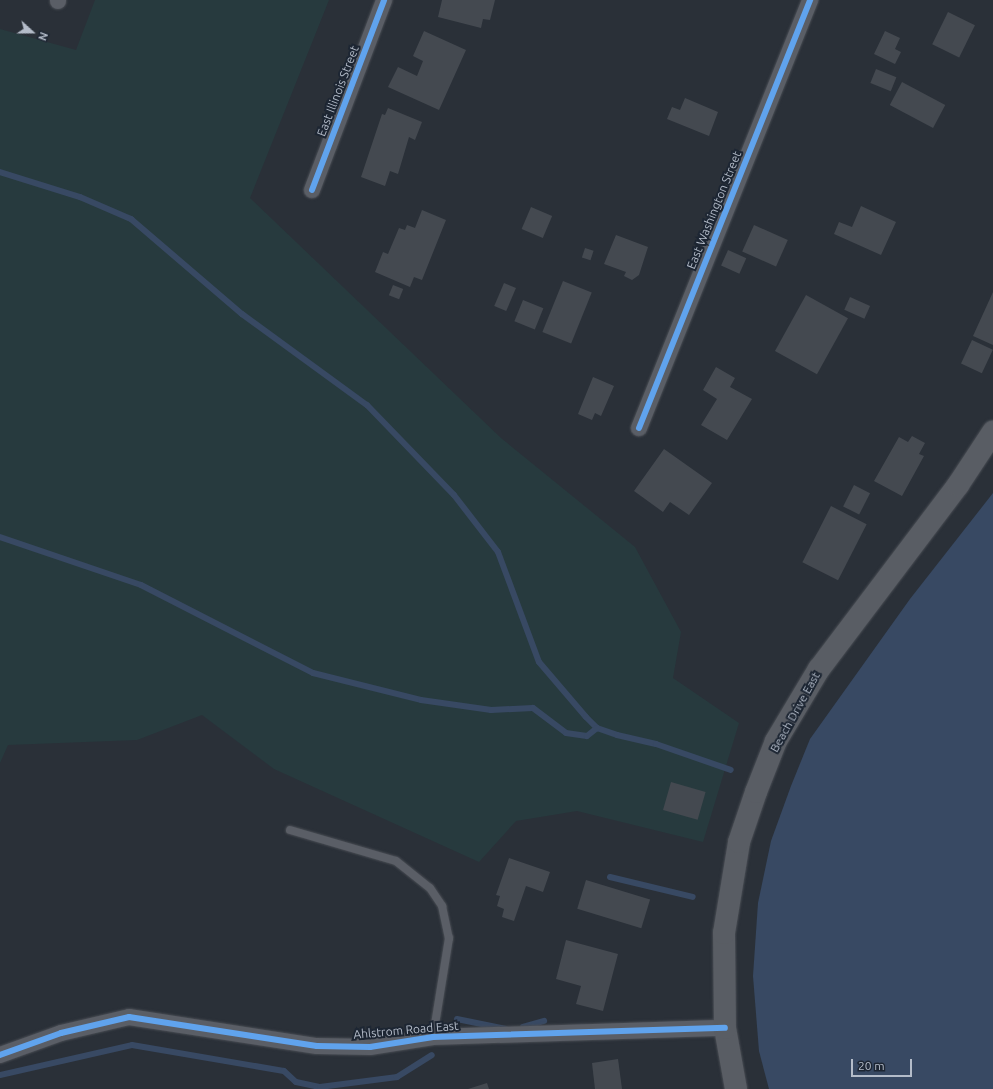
<!DOCTYPE html>
<html>
<head>
<meta charset="utf-8">
<style>
	body { margin:0 }
	#map { position:relative; width:993px; height:1089px; overflow:hidden; background:#2a3038; font-family:Ubuntu,sans-serif }
	div>[style] { position:absolute }
	.green>* { inset:0; background:#273a3e }
	.water>* { inset:0; background:#384963 }
	.stream>* { height:6px; margin:-3px; padding:0 3px; transform-origin:3px; border-radius:3px; background:#384963 }
	.building>* { inset:0; background:#444950; transform-origin:0 0 }
	.roads { filter:drop-shadow(0 0 1px #484c53) drop-shadow(0 0 1px #484c53) }
	.service>* { height:8px; margin:-4px; padding:0 4px; transform-origin:4px; border-radius:4px; background:#5a5e66 }
	.minor>* { height:16px; margin:-8px; padding:0 8px; transform-origin:8px; border-radius:8px; background:#5a5e66 }
	.secondary>* { height:22px; margin:-11px; padding:0 11px; transform-origin:11px; border-radius:11px; background:#595d64 }
	.cycleway>* { height:6px; margin:-3px; padding:0 3px; transform-origin:3px; border-radius:3px; background:#60a3ed }
	span { translate:-50% -50%; white-space:nowrap; text-align:center; line-height:1.15; -webkit-text-stroke:4px #1d2633; paint-order:stroke }
	.street-label { font-size:12px; color:#b4bcc9 }
	.north { position:absolute; left:12px; top:12px; width:40px; height:40px; -webkit-text-stroke:3px #1d2633; paint-order:stroke; rotate:111deg; font-size:11px; font-weight:700; line-height:16px; text-align:center; color:#b4bcc9 }
	.north::after { content:''; display:block; margin:auto; width:14px; height:18px; background:#b4bcc9; clip-path:polygon(50% 0,100% 100%,50% 72%,0 100%) }
	.scale { position:absolute; left:851px; top:1059px; width:61px; height:18px; box-sizing:border-box; border:2px solid #b4bcc9; border-top:0; padding-left:5px; font-size:12px; line-height:14px; white-space:nowrap; color:#b4bcc9; -webkit-text-stroke:3px #1d2633; paint-order:stroke }
</style>
</head>
<body>
<div id="map">
	<div class="green">
		<i style="clip-path:polygon(95px 0,329px 0,250px 198px,501px 438px,635px 547px,681px 632px,673px 678px,739px 723px,703px 842px,577px 811px,516px 821px,479px 862px,274px 769px,202px 715px,137px 740px,8px 745px,0 763px,0 29px,76px 50px)"></i>
	</div>
	<div class="water">
		<i style="clip-path:polygon(993px 493px,993px 1089px,769px 1089px,759px 1051px,753px 976px,758px 903px,771px 841px,791px 786px,810px 739px,910px 599px)"></i>
	</div>
	<div class="stream">
		<i style="left:0;top:172px;width:84px;rotate:17.4deg"></i>
		<i style="left:80px;top:197px;width:56px;rotate:23.3deg"></i>
		<i style="left:131px;top:219px;width:146px;rotate:40.6deg"></i>
		<i style="left:242px;top:314px;width:155px;rotate:36.1deg"></i>
		<i style="left:367px;top:405px;width:125px;rotate:46deg"></i>
		<i style="left:454px;top:495px;width:72px;rotate:52.3deg"></i>
		<i style="left:498px;top:552px;width:117px;rotate:69.6deg"></i>
		<i style="left:539px;top:662px;width:72px;rotate:49.5deg"></i>
		<i style="left:586px;top:717px;width:16px;rotate:45deg"></i>
		<i style="left:597px;top:728px;width:21px;rotate:19deg"></i>
		<i style="left:617px;top:735px;width:40px;rotate:13deg"></i>
		<i style="left:656px;top:744px;width:79px;rotate:19.1deg"></i>
		<i style="left:0;top:537px;width:149px;rotate:18.8deg"></i>
		<i style="left:141px;top:585px;width:193px;rotate:27.1deg"></i>
		<i style="left:313px;top:673px;width:111px;rotate:14deg"></i>
		<i style="left:421px;top:700px;width:71px;rotate:8.1deg"></i>
		<i style="left:491px;top:710px;width:42px;rotate:-2.7deg"></i>
		<i style="left:533px;top:708px;width:41px;rotate:37.1deg"></i>
		<i style="left:566px;top:733px;width:21px;rotate:8deg"></i>
		<i style="left:587px;top:736px;width:13px;rotate:-39deg"></i>
		<i style="left:610px;top:877px;width:85px;rotate:13.5deg"></i>
		<i style="left:457px;top:1019px;width:50px;rotate:11.5deg"></i>
		<i style="left:523px;top:1027px;width:22px;rotate:-16deg"></i>
		<i style="left:0;top:1075px;width:135px;rotate:-12.8deg"></i>
		<i style="left:132px;top:1045px;width:154px;rotate:9.7deg"></i>
		<i style="left:284px;top:1071px;width:16px;rotate:43deg"></i>
		<i style="left:296px;top:1082px;width:25px;rotate:12deg"></i>
		<i style="left:320px;top:1087px;width:78px;rotate:-7.4deg"></i>
		<i style="left:397px;top:1077px;width:41px;rotate:-32.2deg"></i>
	</div>
	<div class="building">
		<i style="clip-path:polygon(442px 0,495px 0,490px 20px,483px 19px,481px 28px,438px 17px)"></i>
		<i style="left:948px;top:12px;width:30px;height:36px;rotate:26deg"></i>
		<i style="clip-path:polygon(424px 31px,466px 50px,439px 110px,388px 87px,398px 67px,417px 76px,423px 61px,413px 56px)"></i>
		<i style="clip-path:polygon(885px 31px,900px 38px,895px 49px,901px 52px,895px 64px,874px 54px)"></i>
		<i style="left:876px;top:69px;width:22px;height:15px;rotate:22deg"></i>
		<i style="left:902px;top:82px;width:49px;height:26px;rotate:28deg"></i>
		<i style="clip-path:polygon(685px 98px,718px 112px,709px 136px,667px 119px,672px 107px,680px 110px)"></i>
		<i style="clip-path:polygon(388px 108px,422px 122px,415px 140px,409px 137px,398px 174px,390px 171px,385px 186px,361px 177px,382px 114px,385px 115px)"></i>
		<i style="clip-path:polygon(861px 206px,896px 222px,881px 255px,834px 234px,839px 222px,852px 227px)"></i>
		<i style="left:531px;top:207px;width:23px;height:24px;rotate:23deg"></i>
		<i style="clip-path:polygon(422px 210px,446px 220px,422px 280px,414px 277px,410px 287px,375px 272px,383px 252px,388px 254px,399px 228px,405px 230px,407px 225px,415px 228px)"></i>
		<i style="left:754px;top:225px;width:37px;height:29px;rotate:24deg"></i>
		<i style="clip-path:polygon(616px 235px,648px 247px,639px 275px,632px 280px,624px 276px,626px 272px,604px 264px)"></i>
		<i style="left:585px;top:248px;width:9px;height:10px;rotate:18deg"></i>
		<i style="left:728px;top:250px;width:20px;height:17px;rotate:24deg"></i>
		<i style="left:563px;top:281px;width:31px;height:55px;rotate:22deg"></i>
		<i style="left:504px;top:283px;width:13px;height:25px;rotate:23deg"></i>
		<i style="left:393px;top:285px;width:11px;height:11px;rotate:22deg"></i>
		<i style="clip-path:polygon(993px 292px,993px 345px,973px 336px)"></i>
		<i style="left:806px;top:295px;width:48px;height:64px;rotate:29deg"></i>
		<i style="left:850px;top:297px;width:22px;height:14px;rotate:24deg"></i>
		<i style="left:523px;top:300px;width:22px;height:23px;rotate:22deg"></i>
		<i style="left:972px;top:340px;width:23px;height:26px;rotate:25deg"></i>
		<i style="clip-path:polygon(716px 367px,735px 378px,730px 387px,752px 399px,727px 440px,701px 425px,717px 399px,703px 390px)"></i>
		<i style="clip-path:polygon(593px 377px,614px 386px,601px 416px,595px 413px,592px 420px,578px 414px)"></i>
		<i style="clip-path:polygon(912px 436px,925px 443px,919px 454px,924px 456px,902px 496px,874px 481px,899px 437px,908px 442px)"></i>
		<i style="clip-path:polygon(664px 449px,712px 483px,689px 515px,670px 502px,663px 512px,634px 491px)"></i>
		<i style="left:854px;top:485px;width:18px;height:24px;rotate:27deg"></i>
		<i style="left:831px;top:506px;width:40px;height:63px;rotate:27deg"></i>
		<i style="left:671px;top:782px;width:36px;height:29px;rotate:16deg"></i>
		<i style="clip-path:polygon(509px 858px,550px 872px,543px 892px,526px 886px,514px 921px,502px 917px,504px 909px,497px 906px,500px 896px,496px 895px)"></i>
		<i style="left:586px;top:880px;width:67px;height:30px;rotate:17deg"></i>
		<i style="clip-path:polygon(566px 940px,618px 954px,603px 1011px,576px 1004px,581px 986px,556px 979px)"></i>
		<i style="clip-path:polygon(618px 1059px,622px 1089px,595px 1089px,592px 1063px)"></i>
		<i style="clip-path:polygon(487px 1083px,489px 1089px,468px 1089px)"></i>
	</div>
	<div class="roads">
		<div class="service">
			<i style="left:290px;top:830px;width:110px;rotate:16.3deg"></i>
			<i style="left:396px;top:861px;width:43px;rotate:38.5deg"></i>
			<i style="left:430px;top:888px;width:22px;rotate:56deg"></i>
			<i style="left:442px;top:906px;width:33px;rotate:78deg"></i>
			<i style="left:449px;top:938px;width:100px;rotate:99.2deg"></i>
		</div>
		<div class="minor">
			<i style="left:58px;top:1px;width:1px;rotate:-90deg"></i>
			<i style="left:312px;top:190px;width:203px;rotate:-69.2deg"></i>
			<i style="left:639px;top:428px;width:461px;rotate:-68.2deg"></i>
			<i style="left:0;top:1055px;width:65px;rotate:-19.8deg"></i>
			<i style="left:61px;top:1033px;width:70px;rotate:-13.2deg"></i>
			<i style="left:129px;top:1017px;width:190px;rotate:8.8deg"></i>
			<i style="left:317px;top:1046px;width:53px;rotate:1.1deg"></i>
			<i style="left:370px;top:1047px;width:64px;rotate:-9deg"></i>
			<i style="left:433px;top:1037px;width:292px;rotate:-1.8deg"></i>
		</div>
		<div class="secondary">
			<i style="left:736px;top:1089px;width:62px;rotate:-100.2deg"></i>
			<i style="left:725px;top:1028px;width:95px;rotate:-90.6deg"></i>
			<i style="left:724px;top:933px;width:92px;rotate:-80.6deg"></i>
			<i style="left:739px;top:842px;width:53px;rotate:-71.2deg"></i>
			<i style="left:756px;top:792px;width:55px;rotate:-68.6deg"></i>
			<i style="left:776px;top:741px;width:84px;rotate:-59.2deg"></i>
			<i style="left:819px;top:669px;width:231px;rotate:-52.9deg"></i>
			<i style="left:958px;top:485px;width:64px;rotate:-56.6deg"></i>
		</div>
	</div>
	<div class="cycleway">
		<i style="left:312px;top:190px;width:203px;rotate:-69.2deg"></i>
		<i style="left:639px;top:428px;width:461px;rotate:-68.2deg"></i>
		<i style="left:0;top:1055px;width:65px;rotate:-19.8deg"></i>
		<i style="left:61px;top:1033px;width:70px;rotate:-13.2deg"></i>
		<i style="left:129px;top:1017px;width:190px;rotate:8.8deg"></i>
		<i style="left:317px;top:1046px;width:53px;rotate:1.1deg"></i>
		<i style="left:370px;top:1047px;width:64px;rotate:-9deg"></i>
		<i style="left:433px;top:1037px;width:292px;rotate:-1.8deg"></i>
	</div>
	<div class="street-label">
		<span style="left:338px;top:91px;rotate:-69deg">East Illinois Street</span>
		<span style="left:714px;top:210px;rotate:-68deg">East Washington Street</span>
		<span style="left:795px;top:712px;rotate:-61deg">Beach Drive East</span>
		<span style="left:406px;top:1030px;rotate:-5deg">Ahlstrom Road East</span>
	</div>
	<div class="north">N</div>
	<div class="scale">20 m</div>
</div>
</body>
</html>
